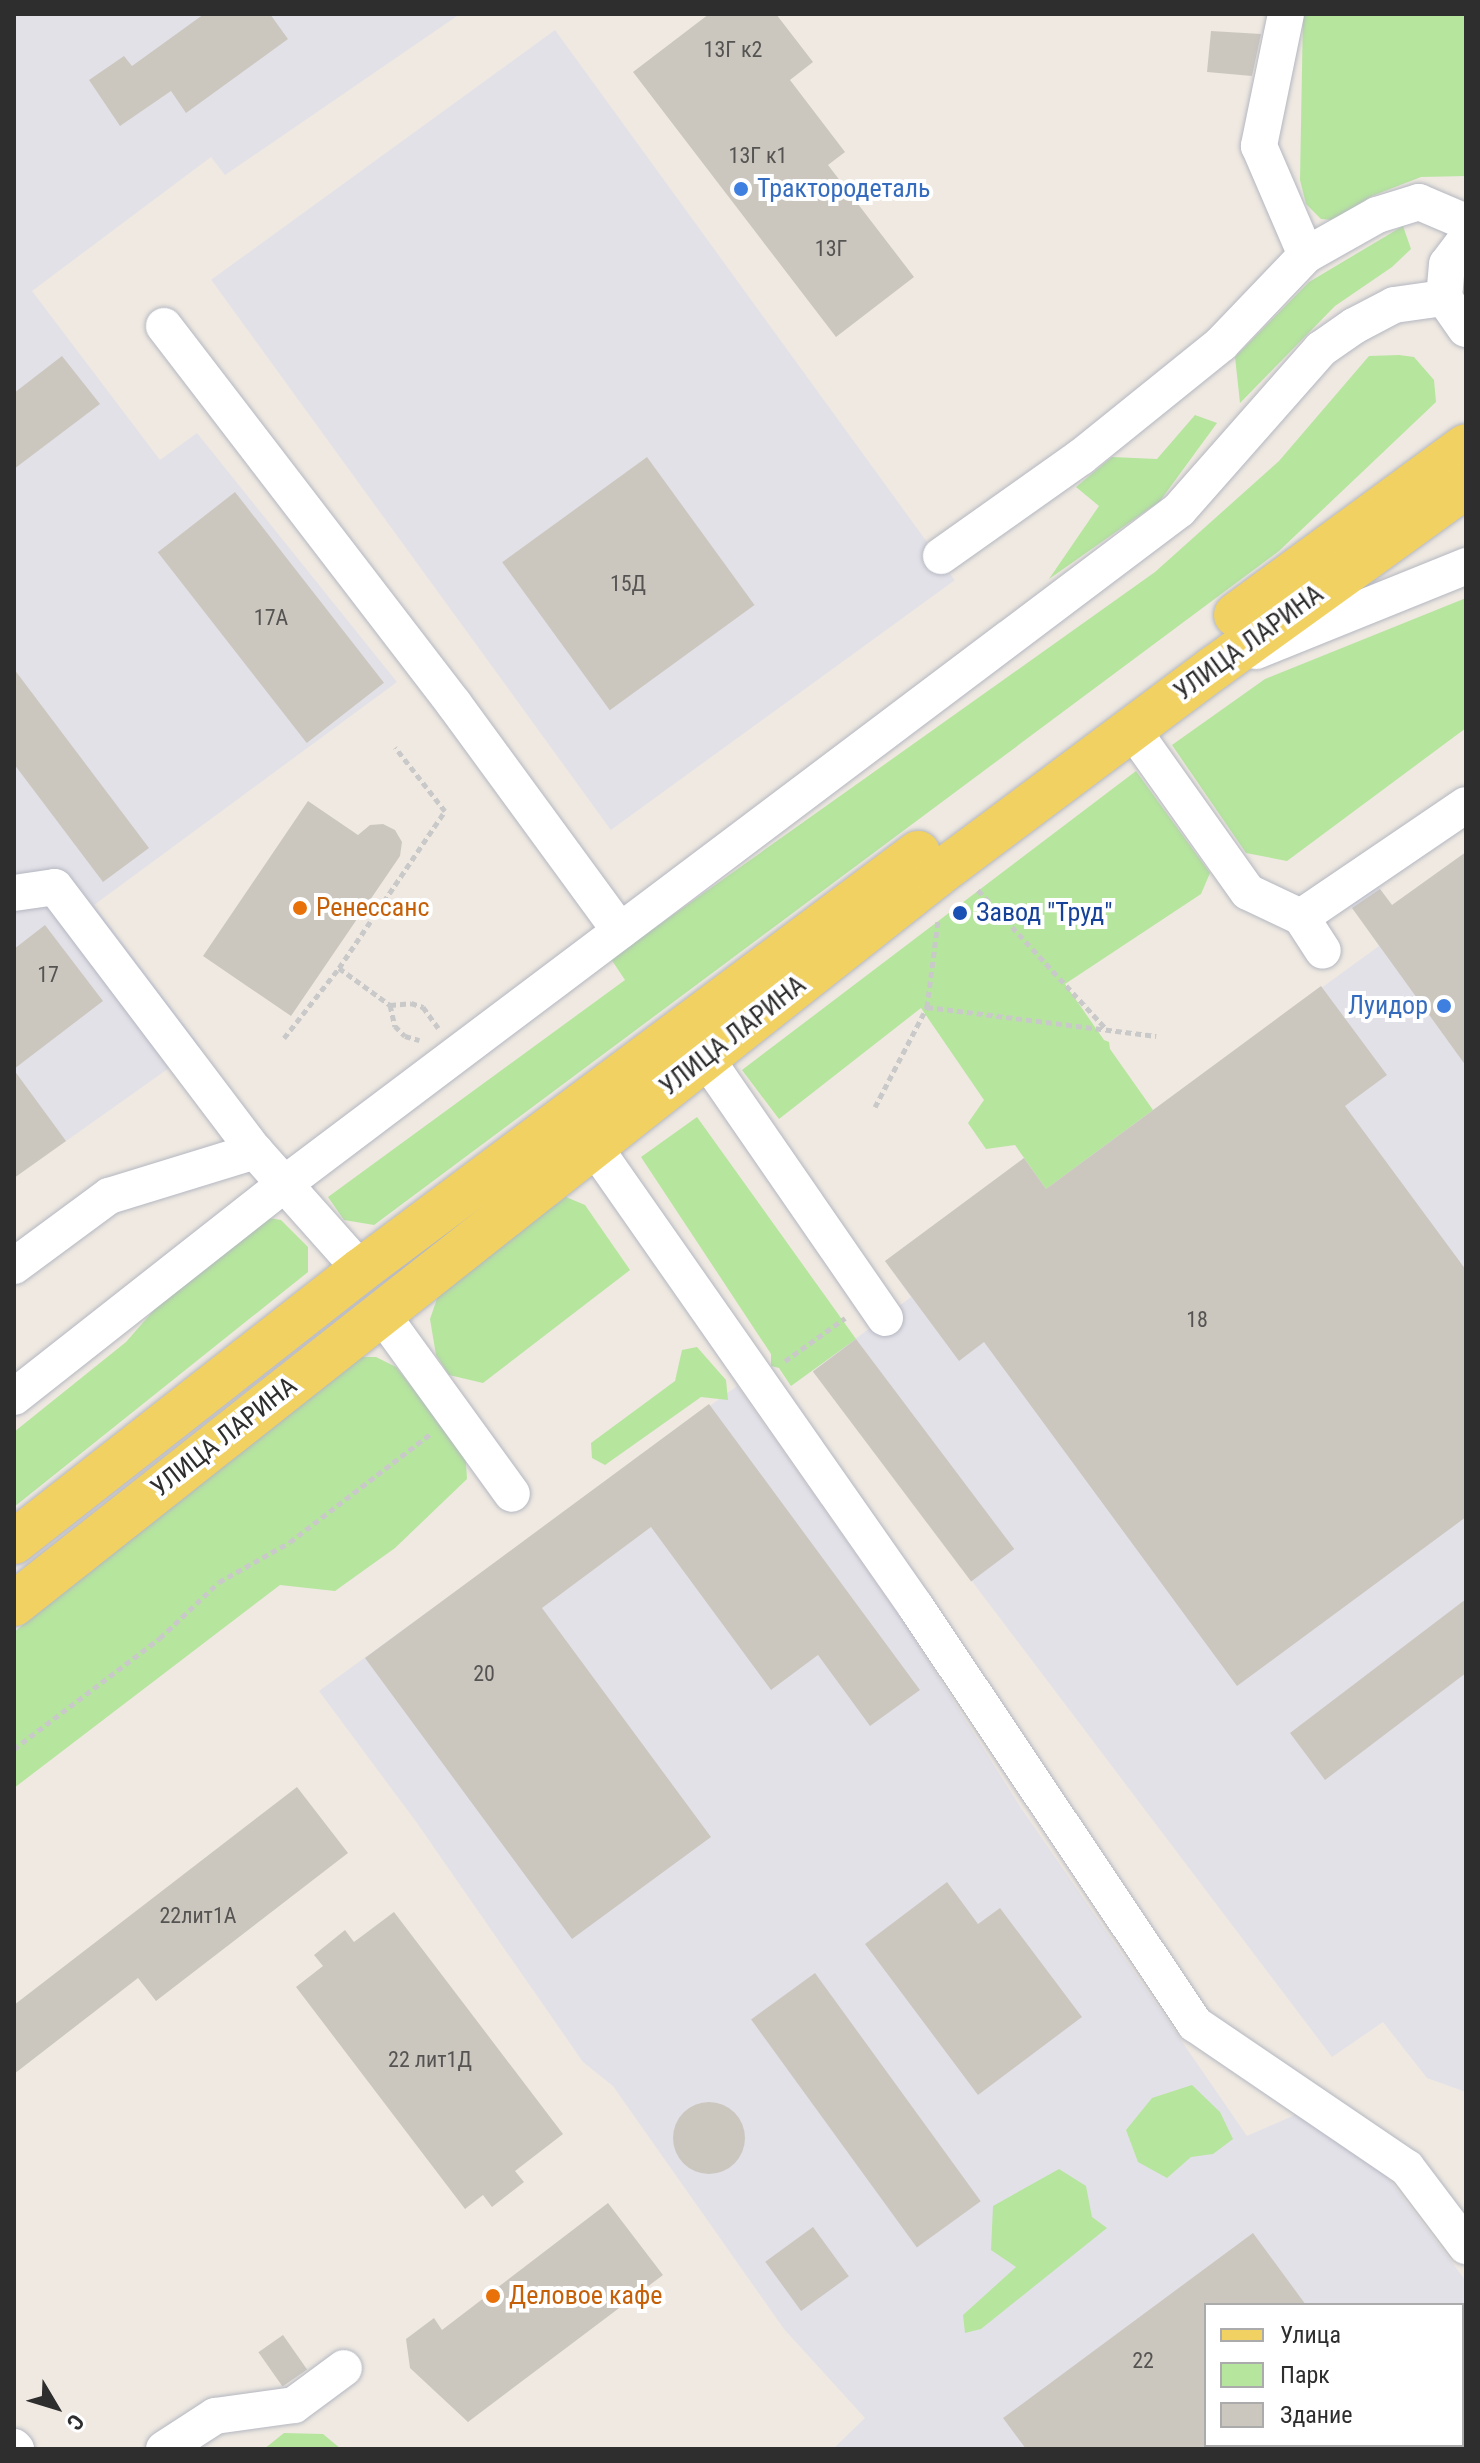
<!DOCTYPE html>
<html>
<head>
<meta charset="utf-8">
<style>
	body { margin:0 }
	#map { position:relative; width:1480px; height:2463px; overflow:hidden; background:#efe9e1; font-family:"Roboto Condensed",sans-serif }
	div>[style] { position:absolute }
	.industrial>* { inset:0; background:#e3e1e8; transform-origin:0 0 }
	.green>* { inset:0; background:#b6e59e }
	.building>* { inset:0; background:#cbc7bf; transform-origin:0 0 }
	.round { border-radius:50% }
	.path>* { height:5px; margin-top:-2.5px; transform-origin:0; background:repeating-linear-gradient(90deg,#c9c9c9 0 6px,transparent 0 10px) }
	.roads { filter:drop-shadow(0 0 2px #b4b7c1) drop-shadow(0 0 2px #b4b7c1) }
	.minor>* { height:36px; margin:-18px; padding:0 18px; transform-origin:18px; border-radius:18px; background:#fff }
	.major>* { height:44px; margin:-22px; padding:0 22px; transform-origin:22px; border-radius:22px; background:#f2d163 }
	.dots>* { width:22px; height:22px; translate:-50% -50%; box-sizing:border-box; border:4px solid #fff; border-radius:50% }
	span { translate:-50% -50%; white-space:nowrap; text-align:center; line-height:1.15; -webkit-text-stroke:8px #fff; paint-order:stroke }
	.number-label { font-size:22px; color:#555452 }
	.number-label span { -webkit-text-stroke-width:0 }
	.shop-label { font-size:26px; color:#366cbe }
	.left { translate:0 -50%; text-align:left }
	.right { translate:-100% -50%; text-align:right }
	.street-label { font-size:26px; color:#2e2e2e }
	.food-label { font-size:26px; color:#c56008 }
	.transit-label { font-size:26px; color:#164399 }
	.frame { position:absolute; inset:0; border:16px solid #2e2e2e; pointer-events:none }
	.legend { position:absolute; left:1204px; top:2303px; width:260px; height:144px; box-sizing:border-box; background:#fff; border:2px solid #ababab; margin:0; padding:10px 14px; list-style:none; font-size:24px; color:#2e2e2e }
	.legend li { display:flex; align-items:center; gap:16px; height:40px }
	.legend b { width:40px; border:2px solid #ababab }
	.north { position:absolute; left:16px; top:2367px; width:80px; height:80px; -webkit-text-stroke:6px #fff; paint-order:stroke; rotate:128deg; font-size:22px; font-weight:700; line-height:32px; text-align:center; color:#2e2e2e }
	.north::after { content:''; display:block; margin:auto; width:28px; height:36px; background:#2e2e2e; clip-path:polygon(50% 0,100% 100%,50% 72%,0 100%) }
</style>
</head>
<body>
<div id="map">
	<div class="industrial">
		<i style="clip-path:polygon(14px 14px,460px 14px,225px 175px,211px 157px,32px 291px,160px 460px,197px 433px,397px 682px,94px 905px,200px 1046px,14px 1178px)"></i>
		<i style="left:555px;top:30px;width:680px;height:425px;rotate:54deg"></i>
		<i style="clip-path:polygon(1466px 852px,1466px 2092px,1427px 2078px,1383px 2022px,1332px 2057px,813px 1371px,911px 1297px,885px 1261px,1024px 1158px,1046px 1188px,1379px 946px,1345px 897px,1372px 878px,1392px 905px)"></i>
		<i style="clip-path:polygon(evenodd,737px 1386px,902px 1620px,1021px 1808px,1247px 2136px,1297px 2114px,1382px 2170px,1466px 2281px,1466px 2449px,833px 2449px,865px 2418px,784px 2329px,613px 2086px,583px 2062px,417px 1823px,319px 1691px,737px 1386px,1206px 2305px,1462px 2305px,1462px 2445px,1206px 2445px,1206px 2305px)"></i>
	</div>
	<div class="green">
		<i style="clip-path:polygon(1303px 14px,1466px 14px,1466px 176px,1421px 177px,1372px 196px,1332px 220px,1321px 219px,1306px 204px,1300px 180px)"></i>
		<i style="clip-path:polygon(1403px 226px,1411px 249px,1392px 267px,1335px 306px,1240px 403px,1235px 357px,1309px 282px)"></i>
		<i style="clip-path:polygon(1399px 355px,1414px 357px,1434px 380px,1436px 402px,1279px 551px,374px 1225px,344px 1220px,328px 1197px,625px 980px,611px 959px,1155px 572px,1279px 461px,1369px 356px)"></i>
		<i style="clip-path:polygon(1195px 415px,1217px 423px,1160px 501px,1049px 579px,1099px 506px,1076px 487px,1112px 457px,1157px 459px)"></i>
		<i style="clip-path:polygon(1466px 598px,1466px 728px,1287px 861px,1246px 853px,1172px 745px,1265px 679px)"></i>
		<i style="clip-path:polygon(1136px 771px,1210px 873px,1201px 894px,1065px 984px,1104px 1040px,1109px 1042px,1110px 1049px,1153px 1110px,1046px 1189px,1015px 1145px,986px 1149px,968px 1123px,984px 1100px,921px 1008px,779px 1119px,742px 1070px)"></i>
		<i style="clip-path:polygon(697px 1117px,856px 1339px,791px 1386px,779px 1368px,771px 1366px,771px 1354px,641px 1157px)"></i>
		<i style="clip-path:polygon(566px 1197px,585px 1205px,630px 1270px,483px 1383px,449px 1375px,436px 1355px,430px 1319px,441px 1287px)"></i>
		<i style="clip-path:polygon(263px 1217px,281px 1220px,308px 1247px,308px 1272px,14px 1507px,14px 1432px,126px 1342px,183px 1277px)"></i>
		<i style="clip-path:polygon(697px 1347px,726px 1380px,728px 1400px,701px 1397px,605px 1465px,592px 1458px,591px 1443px,675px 1381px,682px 1350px)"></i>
		<i style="clip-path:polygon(357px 1357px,376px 1357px,396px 1367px,436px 1417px,464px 1432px,467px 1479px,395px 1548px,335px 1591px,280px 1585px,14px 1788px,14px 1632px)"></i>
		<i style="clip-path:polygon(1192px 2085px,1220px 2112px,1233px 2139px,1213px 2154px,1191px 2157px,1167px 2178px,1138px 2162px,1126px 2130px,1152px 2098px)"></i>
		<i style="clip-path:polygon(1059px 2169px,1086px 2186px,1092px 2217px,1107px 2228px,981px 2329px,965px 2333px,963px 2315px,1016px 2267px,991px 2250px,993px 2206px)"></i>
		<i style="clip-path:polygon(284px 2433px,323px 2434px,341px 2449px,264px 2449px)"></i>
	</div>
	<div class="building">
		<i style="clip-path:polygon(204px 14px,270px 14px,288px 39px,186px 113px,171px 91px,120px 126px,89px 80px,124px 56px,132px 66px)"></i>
		<i style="clip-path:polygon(709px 14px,776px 14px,813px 62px,790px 80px,845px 152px,828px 165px,914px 277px,836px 337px,633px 72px)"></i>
		<i style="clip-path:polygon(1211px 31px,1261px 34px,1252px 76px,1207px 72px)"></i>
		<i style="clip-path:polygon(62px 356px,100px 404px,14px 469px,14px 393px)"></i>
		<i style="left:647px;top:457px;width:183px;height:179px;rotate:54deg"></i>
		<i style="left:235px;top:492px;width:242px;height:98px;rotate:52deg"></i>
		<i style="clip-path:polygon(14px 669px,149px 848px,103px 882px,14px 764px)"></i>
		<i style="clip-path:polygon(308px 801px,358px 835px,370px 825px,383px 824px,395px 830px,402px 842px,400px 856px,291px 1016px,203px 956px)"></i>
		<i style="clip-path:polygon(1466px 852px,1466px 1066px,1352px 908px,1380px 889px,1392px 905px)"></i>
		<i style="clip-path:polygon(45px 925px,103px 1001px,14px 1069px,14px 949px)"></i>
		<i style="clip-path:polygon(1321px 986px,1387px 1075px,1345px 1106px,1466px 1270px,1466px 1517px,1237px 1686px,984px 1342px,959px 1361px,885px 1261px,1024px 1158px,1046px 1189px)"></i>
		<i style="clip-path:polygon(14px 1070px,66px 1141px,14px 1178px)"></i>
		<i style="left:856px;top:1339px;width:263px;height:54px;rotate:53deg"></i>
		<i style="clip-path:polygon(709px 1404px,920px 1690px,870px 1726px,818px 1655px,771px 1690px,651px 1527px,542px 1608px,711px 1837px,572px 1939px,365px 1658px)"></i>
		<i style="clip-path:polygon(1466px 1599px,1466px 1673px,1325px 1780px,1290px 1733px)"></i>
		<i style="clip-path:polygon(297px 1787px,348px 1853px,156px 2001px,138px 1978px,14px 2074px,14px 2005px)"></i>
		<i style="clip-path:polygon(947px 1882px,978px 1924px,1000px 1908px,1082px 2017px,978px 2095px,865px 1944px)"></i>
		<i style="clip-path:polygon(394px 1912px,563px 2134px,515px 2171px,524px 2182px,492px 2207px,483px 2195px,465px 2209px,296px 1987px,323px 1966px,314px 1955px,345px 1930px,354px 1942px)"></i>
		<i style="left:815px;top:1973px;width:282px;height:79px;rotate:54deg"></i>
		<i class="round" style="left:673px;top:2102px;width:72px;height:72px"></i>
		<i style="clip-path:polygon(608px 2203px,663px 2275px,468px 2422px,410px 2368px,406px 2339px,434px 2318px,442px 2330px)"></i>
		<i style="left:813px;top:2227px;width:61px;height:59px;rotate:54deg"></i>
		<i style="clip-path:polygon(1253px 2233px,1306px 2305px,1206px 2305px,1206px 2449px,1026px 2449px,1003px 2418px)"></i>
		<i style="left:283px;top:2335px;width:42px;height:30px;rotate:55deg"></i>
	</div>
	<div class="path">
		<i style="left:978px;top:890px;width:190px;rotate:47.3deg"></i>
		<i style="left:339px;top:968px;width:63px;rotate:36deg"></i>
		<i style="left:390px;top:1005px;width:21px;rotate:-5deg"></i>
		<i style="left:411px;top:1003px;width:13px;rotate:18deg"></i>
		<i style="left:423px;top:1007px;width:26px;rotate:54deg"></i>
		<i style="left:390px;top:1005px;width:22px;rotate:77deg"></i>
		<i style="left:395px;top:1026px;width:14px;rotate:45deg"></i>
		<i style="left:405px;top:1036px;width:15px;rotate:16deg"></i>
		<i style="left:927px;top:1007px;width:231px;rotate:7.2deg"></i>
		<i style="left:284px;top:1038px;width:89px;rotate:-51.8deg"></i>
		<i style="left:339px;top:968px;width:189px;rotate:-56deg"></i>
		<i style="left:445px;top:811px;width:81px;rotate:-128deg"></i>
		<i style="left:875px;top:1107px;width:113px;rotate:-62.5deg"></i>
		<i style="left:927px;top:1007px;width:87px;rotate:-82.7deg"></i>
		<i style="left:785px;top:1361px;width:74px;rotate:-35.6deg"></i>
		<i style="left:14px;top:1749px;width:183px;rotate:-37.2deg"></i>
		<i style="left:160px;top:1638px;width:81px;rotate:-43.5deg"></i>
		<i style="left:219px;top:1582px;width:81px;rotate:-29.4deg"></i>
		<i style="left:290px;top:1542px;width:177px;rotate:-37.6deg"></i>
	</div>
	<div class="roads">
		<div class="minor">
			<i style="left:1286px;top:14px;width:135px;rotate:101.6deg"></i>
			<i style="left:1259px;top:146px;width:119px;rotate:66.7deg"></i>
			<i style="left:1466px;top:239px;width:31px;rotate:127deg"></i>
			<i style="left:1447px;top:264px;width:34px;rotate:95deg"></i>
			<i style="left:1444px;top:298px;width:38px;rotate:55deg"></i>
			<i style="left:164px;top:326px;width:476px;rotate:52.5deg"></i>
			<i style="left:454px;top:704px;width:281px;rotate:53.8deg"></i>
			<i style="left:941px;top:556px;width:171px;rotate:-35.3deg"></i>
			<i style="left:1081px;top:457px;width:180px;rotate:-38.9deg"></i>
			<i style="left:1221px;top:344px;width:123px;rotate:-46.3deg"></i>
			<i style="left:1306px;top:255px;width:81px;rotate:-29.4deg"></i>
			<i style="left:1377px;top:215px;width:44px;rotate:-17.2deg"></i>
			<i style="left:1419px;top:202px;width:51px;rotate:23.1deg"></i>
			<i style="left:1256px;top:651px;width:227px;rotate:-22deg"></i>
			<i style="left:1132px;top:729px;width:200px;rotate:54.6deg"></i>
			<i style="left:1248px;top:892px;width:59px;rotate:25.3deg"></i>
			<i style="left:1301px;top:917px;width:40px;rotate:57.1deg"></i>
			<i style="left:14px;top:893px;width:41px;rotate:-8.3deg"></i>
			<i style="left:55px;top:887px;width:331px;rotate:52.9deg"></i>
			<i style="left:1301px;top:917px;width:199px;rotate:-34.2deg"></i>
			<i style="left:705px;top:1057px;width:317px;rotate:55.4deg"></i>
			<i style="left:593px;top:1145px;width:564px;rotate:55.04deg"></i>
			<i style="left:916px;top:1607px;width:502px;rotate:56.21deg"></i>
			<i style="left:1195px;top:2024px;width:256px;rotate:34.2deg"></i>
			<i style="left:1407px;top:2168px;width:98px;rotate:52.9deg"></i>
			<i style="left:14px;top:1266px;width:118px;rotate:-36.4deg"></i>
			<i style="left:109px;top:1196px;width:153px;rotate:-17.1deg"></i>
			<i style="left:255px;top:1151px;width:159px;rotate:48.3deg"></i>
			<i style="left:381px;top:1313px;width:223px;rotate:54.1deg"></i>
			<i style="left:14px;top:1397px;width:347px;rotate:-38.2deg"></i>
			<i style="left:287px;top:1182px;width:1117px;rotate:-36.99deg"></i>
			<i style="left:1179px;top:510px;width:215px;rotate:-48.6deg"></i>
			<i style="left:1321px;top:349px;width:40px;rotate:-34.9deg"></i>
			<i style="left:1354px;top:326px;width:45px;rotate:-27.7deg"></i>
			<i style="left:1394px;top:305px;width:50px;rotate:-8deg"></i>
			<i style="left:14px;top:2447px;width:3px;rotate:45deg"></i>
			<i style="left:164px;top:2449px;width:61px;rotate:-32.9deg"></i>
			<i style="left:215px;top:2416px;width:80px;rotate:-7.9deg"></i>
			<i style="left:294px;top:2405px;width:62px;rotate:-36.5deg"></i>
		</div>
		<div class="major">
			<i style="left:1236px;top:615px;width:285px;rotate:-36.3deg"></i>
			<i style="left:14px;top:1542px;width:441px;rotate:-38.1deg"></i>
			<i style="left:361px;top:1270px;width:696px;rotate:-36.82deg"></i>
			<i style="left:14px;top:1604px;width:1176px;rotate:-38.3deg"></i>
			<i style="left:937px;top:875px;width:346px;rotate:-36.8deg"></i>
			<i style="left:1214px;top:668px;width:311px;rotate:-35.8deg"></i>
		</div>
	</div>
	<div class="dots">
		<i style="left:741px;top:189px;background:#3f7fe0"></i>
		<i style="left:300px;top:908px;background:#e8710a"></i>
		<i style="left:960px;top:913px;background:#1a4fb4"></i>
		<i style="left:1444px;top:1006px;background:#3f7fe0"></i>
		<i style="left:493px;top:2296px;background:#e8710a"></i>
	</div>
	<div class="number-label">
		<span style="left:733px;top:50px">13Г к2</span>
		<span style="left:758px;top:156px">13Г к1</span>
		<span style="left:831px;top:249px">13Г</span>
		<span style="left:628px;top:584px">15Д</span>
		<span style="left:271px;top:618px">17А</span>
		<span style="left:48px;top:975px">17</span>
		<span style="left:1197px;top:1320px">18</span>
		<span style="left:484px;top:1674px">20</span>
		<span style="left:198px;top:1916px">22лит1А</span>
		<span style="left:430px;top:2060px">22 лит1Д</span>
		<span style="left:1143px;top:2361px">22</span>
	</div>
	<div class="shop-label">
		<span class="left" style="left:757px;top:189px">Трактородеталь</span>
		<span class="right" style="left:1428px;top:1006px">Луидор</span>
	</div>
	<div class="street-label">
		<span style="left:1249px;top:643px;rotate:-36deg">УЛИЦА ЛАРИНА</span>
		<span style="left:733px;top:1036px;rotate:-38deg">УЛИЦА ЛАРИНА</span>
		<span style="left:224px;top:1437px;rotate:-38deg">УЛИЦА ЛАРИНА</span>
	</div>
	<div class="food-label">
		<span class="left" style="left:316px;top:908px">Ренессанс</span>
		<span class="left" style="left:509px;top:2296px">Деловое кафе</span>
	</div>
	<div class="transit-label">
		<span class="left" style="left:976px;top:913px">Завод "Труд"</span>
	</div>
	<div class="frame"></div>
	<ul class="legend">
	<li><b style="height:10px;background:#f2d163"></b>Улица</li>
	<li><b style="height:22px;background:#b6e59e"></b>Парк</li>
	<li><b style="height:22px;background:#cbc7bf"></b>Здание</li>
	</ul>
	<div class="north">С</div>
</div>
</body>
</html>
